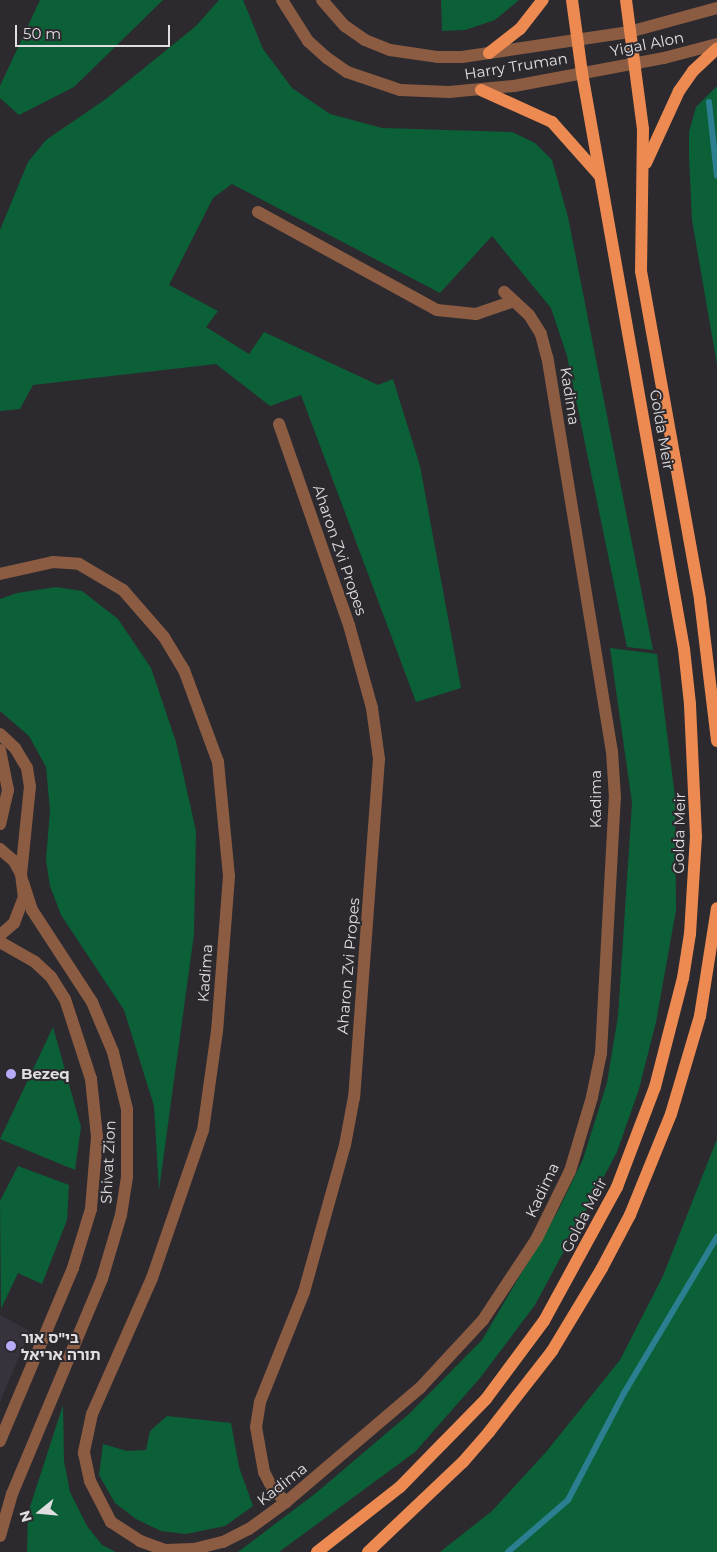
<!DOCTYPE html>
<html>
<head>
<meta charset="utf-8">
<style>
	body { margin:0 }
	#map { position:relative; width:717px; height:1552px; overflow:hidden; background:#2c2a2f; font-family:Montserrat,"Noto Sans Hebrew",sans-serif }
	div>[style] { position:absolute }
	.built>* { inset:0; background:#38323c }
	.green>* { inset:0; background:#0b6037 }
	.stream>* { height:6px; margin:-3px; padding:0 3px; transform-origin:3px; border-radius:3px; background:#2b7f90 }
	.minor>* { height:12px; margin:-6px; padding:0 6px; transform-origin:6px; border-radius:6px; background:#8c5c42 }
	.major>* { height:12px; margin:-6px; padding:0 6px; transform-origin:6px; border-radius:6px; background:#ec8a52 }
	.dots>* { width:14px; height:14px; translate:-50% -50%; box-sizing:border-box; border:2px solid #2c2a2f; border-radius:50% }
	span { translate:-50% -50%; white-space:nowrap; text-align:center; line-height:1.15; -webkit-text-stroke:4px #2c2a2f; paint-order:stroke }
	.street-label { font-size:15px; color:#e0dee1 }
	.poi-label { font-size:15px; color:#e0dee1; font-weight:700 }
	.left { translate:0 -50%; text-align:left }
	.north { position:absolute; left:15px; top:1487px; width:50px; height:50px; -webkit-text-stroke:4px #2c2a2f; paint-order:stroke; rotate:253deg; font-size:14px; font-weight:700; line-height:20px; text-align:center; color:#e0dee1 }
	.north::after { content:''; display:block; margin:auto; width:18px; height:22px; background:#e0dee1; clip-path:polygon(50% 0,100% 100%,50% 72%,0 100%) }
	.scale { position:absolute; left:15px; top:25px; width:155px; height:22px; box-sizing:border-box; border:2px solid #e0dee1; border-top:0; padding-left:6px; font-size:15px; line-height:18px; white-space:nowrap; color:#e0dee1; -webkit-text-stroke:4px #2c2a2f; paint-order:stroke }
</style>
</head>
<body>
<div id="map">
	<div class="built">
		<i style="clip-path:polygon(0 1315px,30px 1331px,0 1402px)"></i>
	</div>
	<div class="green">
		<i style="clip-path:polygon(40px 0,163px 0,74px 87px,19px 115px,0 98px,0 86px)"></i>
		<i style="clip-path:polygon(219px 0,243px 0,263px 49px,292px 88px,330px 114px,382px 128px,512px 132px,535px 143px,552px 160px,568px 217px,653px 650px,627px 647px,567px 356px,551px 308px,492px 236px,440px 293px,232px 184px,213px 198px,169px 285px,218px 311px,206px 327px,249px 354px,264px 332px,378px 385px,393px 379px,420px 466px,461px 688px,416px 702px,301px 395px,270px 406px,216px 364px,33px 385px,20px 409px,0 411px,0 230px,28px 162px,46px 140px,106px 99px,196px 26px)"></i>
		<i style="clip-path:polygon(441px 0,519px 0,495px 20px,465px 30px,442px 31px)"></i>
		<i style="clip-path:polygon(717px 86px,717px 365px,692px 220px,689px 157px,689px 132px,696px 107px)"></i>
		<i style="clip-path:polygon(56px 587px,82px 591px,118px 619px,151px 668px,176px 742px,196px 831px,194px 934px,159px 1190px,154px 1106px,124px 1010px,61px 915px,50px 886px,46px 860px,50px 810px,46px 767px,29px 736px,0 711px,0 599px,17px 593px)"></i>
		<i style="clip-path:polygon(610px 648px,657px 654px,675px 797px,676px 910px,656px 1022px,639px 1089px,617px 1152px,535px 1305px,480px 1378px,415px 1452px,279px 1552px,238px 1552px,316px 1493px,409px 1414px,482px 1340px,558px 1211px,583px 1159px,607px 1083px,618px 1016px,632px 803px)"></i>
		<i style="clip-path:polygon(53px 1027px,81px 1127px,75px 1170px,0 1139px)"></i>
		<i style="clip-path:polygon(717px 1139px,717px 1552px,440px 1552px,492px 1511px,546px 1452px,620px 1360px,663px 1276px)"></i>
		<i style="clip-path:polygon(18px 1166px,69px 1185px,67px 1220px,42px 1284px,18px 1273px,1px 1309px,0 1201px)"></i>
		<i style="clip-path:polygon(63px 1405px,64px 1461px,70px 1492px,87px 1526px,102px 1545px,116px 1552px,27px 1552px,28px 1513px)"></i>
		<i style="clip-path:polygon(167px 1416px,231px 1423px,239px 1467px,253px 1506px,225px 1526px,186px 1534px,161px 1531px,136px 1519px,115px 1503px,99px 1475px,103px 1444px,127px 1451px,146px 1450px,150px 1431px)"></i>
	</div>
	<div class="stream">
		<i style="left:709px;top:102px;width:74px;rotate:83.8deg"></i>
		<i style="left:508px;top:1552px;width:79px;rotate:-40.9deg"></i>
		<i style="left:568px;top:1500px;width:121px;rotate:-62.4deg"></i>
		<i style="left:624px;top:1393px;width:182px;rotate:-59.2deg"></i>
	</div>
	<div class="minor">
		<i style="left:282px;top:0;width:49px;rotate:57.6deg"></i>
		<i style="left:308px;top:41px;width:25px;rotate:42deg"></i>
		<i style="left:327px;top:58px;width:24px;rotate:35deg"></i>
		<i style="left:347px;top:72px;width:56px;rotate:18.8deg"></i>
		<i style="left:400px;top:90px;width:49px;rotate:2.3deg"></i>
		<i style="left:449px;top:92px;width:65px;rotate:-5.3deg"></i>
		<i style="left:514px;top:86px;width:153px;rotate:-10.6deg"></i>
		<i style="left:664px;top:58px;width:55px;rotate:-14.8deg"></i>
		<i style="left:322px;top:0;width:35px;rotate:49deg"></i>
		<i style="left:345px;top:26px;width:24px;rotate:35deg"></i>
		<i style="left:365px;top:40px;width:27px;rotate:22deg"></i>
		<i style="left:390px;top:50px;width:49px;rotate:8.3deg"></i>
		<i style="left:438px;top:57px;width:24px"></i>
		<i style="left:462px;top:57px;width:169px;rotate:-8.5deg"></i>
		<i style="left:629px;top:32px;width:91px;rotate:-15.3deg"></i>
		<i style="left:258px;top:212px;width:204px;rotate:28.7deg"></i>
		<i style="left:437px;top:310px;width:39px;rotate:6deg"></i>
		<i style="left:476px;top:314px;width:40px;rotate:-18.9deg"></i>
		<i style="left:279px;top:424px;width:213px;rotate:70.8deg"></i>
		<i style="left:349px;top:625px;width:86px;rotate:74.5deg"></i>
		<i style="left:372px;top:708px;width:51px;rotate:82.2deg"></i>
		<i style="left:379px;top:759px;width:339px;rotate:94.2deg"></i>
		<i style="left:354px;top:1097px;width:49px;rotate:100.6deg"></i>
		<i style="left:345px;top:1145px;width:153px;rotate:105.6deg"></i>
		<i style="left:304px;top:1292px;width:118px;rotate:111.8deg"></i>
		<i style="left:260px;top:1402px;width:25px;rotate:99deg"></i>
		<i style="left:256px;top:1427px;width:46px;rotate:79.9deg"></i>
		<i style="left:264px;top:1472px;width:18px;rotate:63deg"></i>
		<i style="left:272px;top:1488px;width:20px;rotate:45deg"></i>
		<i style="left:0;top:574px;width:54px;rotate:-12.8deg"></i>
		<i style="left:53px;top:562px;width:26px;rotate:4deg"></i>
		<i style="left:79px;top:564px;width:51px;rotate:30.6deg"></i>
		<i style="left:123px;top:590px;width:62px;rotate:48.9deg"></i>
		<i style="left:164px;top:637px;width:39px;rotate:59deg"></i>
		<i style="left:184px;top:670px;width:98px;rotate:69.7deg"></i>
		<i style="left:218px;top:762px;width:115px;rotate:84.5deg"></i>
		<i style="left:229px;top:876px;width:155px;rotate:94.4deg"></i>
		<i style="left:217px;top:1031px;width:100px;rotate:98deg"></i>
		<i style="left:203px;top:1130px;width:157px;rotate:109deg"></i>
		<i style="left:152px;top:1278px;width:149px;rotate:113.8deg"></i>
		<i style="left:92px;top:1414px;width:40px;rotate:102deg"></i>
		<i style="left:84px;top:1453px;width:29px;rotate:78deg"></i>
		<i style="left:90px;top:1481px;width:46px;rotate:62.9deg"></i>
		<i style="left:111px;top:1522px;width:35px;rotate:33deg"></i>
		<i style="left:140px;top:1541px;width:27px;rotate:20deg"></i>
		<i style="left:165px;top:1550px;width:29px;rotate:-2deg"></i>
		<i style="left:194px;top:1549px;width:30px;rotate:-14deg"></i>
		<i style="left:223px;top:1542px;width:29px;rotate:-27deg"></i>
		<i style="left:249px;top:1529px;width:46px;rotate:-36.1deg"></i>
		<i style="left:286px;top:1502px;width:176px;rotate:-40.4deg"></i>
		<i style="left:420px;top:1388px;width:93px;rotate:-47.2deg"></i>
		<i style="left:483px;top:1320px;width:98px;rotate:-56.6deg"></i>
		<i style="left:537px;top:1238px;width:75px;rotate:-63.8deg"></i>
		<i style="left:570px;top:1171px;width:77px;rotate:-73.4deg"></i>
		<i style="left:592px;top:1097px;width:45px;rotate:-78.4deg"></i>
		<i style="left:601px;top:1053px;width:255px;rotate:-86.9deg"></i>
		<i style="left:615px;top:798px;width:46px;rotate:-93.7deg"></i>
		<i style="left:612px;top:752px;width:400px;rotate:-99.3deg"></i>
		<i style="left:547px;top:357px;width:24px;rotate:-105deg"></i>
		<i style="left:541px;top:334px;width:22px;rotate:-122deg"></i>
		<i style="left:529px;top:315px;width:34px;rotate:-137deg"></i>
		<i style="left:0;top:734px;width:21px;rotate:43deg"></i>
		<i style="left:15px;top:748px;width:23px;rotate:59deg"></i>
		<i style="left:27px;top:768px;width:18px;rotate:81deg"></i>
		<i style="left:30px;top:786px;width:88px;rotate:95.8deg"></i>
		<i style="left:0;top:750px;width:41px;rotate:78.7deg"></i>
		<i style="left:8px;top:790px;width:35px;rotate:103deg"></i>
		<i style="left:0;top:849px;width:18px;rotate:41deg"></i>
		<i style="left:14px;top:861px;width:15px;rotate:62deg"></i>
		<i style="left:21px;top:874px;width:23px;rotate:83deg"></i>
		<i style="left:24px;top:897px;width:28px;rotate:111deg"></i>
		<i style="left:14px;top:923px;width:18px;rotate:139deg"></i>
		<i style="left:0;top:942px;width:40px;rotate:29.7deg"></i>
		<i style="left:35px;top:962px;width:22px;rotate:43deg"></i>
		<i style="left:51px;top:977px;width:26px;rotate:58deg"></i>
		<i style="left:65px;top:999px;width:84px;rotate:72deg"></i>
		<i style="left:91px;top:1079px;width:58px;rotate:84.1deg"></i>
		<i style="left:97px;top:1137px;width:72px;rotate:94.8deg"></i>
		<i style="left:91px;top:1209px;width:62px;rotate:107deg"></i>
		<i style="left:73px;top:1268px;width:188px;rotate:112.9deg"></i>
		<i style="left:0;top:1536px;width:44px;rotate:-74.1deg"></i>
		<i style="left:12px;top:1494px;width:233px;rotate:-67.3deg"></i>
		<i style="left:102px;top:1279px;width:67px;rotate:-73.5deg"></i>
		<i style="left:121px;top:1215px;width:39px;rotate:-81deg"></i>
		<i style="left:127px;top:1176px;width:67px;rotate:-90deg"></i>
		<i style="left:127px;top:1109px;width:59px;rotate:-103.8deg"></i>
		<i style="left:113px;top:1052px;width:54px;rotate:-112.8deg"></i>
		<i style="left:92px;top:1002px;width:110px;rotate:-123.1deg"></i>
		<i style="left:32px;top:910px;width:29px;rotate:-108deg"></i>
	</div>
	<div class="major">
		<i style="left:626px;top:0;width:130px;rotate:82.5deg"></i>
		<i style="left:643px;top:129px;width:142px;rotate:90.8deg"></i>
		<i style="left:641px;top:271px;width:334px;rotate:79.8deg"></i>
		<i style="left:700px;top:600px;width:142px;rotate:83.1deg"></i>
		<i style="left:489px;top:53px;width:39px;rotate:-38deg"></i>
		<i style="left:520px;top:29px;width:37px;rotate:-52deg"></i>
		<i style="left:481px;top:90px;width:78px;rotate:24.3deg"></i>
		<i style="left:552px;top:122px;width:72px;rotate:48.4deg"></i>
		<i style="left:646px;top:163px;width:79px;rotate:-65.4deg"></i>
		<i style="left:679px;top:91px;width:24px;rotate:-55deg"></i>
		<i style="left:693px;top:71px;width:33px;rotate:-43deg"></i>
		<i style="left:317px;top:1552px;width:105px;rotate:-38.1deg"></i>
		<i style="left:400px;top:1487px;width:60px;rotate:-45.7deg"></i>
		<i style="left:442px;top:1444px;width:63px;rotate:-45.6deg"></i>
		<i style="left:486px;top:1399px;width:97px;rotate:-53.4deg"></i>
		<i style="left:544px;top:1321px;width:153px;rotate:-61.4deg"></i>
		<i style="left:617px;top:1187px;width:107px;rotate:-69.2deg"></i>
		<i style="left:655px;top:1087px;width:113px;rotate:-75.6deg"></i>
		<i style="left:683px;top:978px;width:45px;rotate:-81deg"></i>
		<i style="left:690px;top:934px;width:97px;rotate:-86.5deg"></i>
		<i style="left:696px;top:837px;width:133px;rotate:-92.6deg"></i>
		<i style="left:690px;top:704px;width:55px;rotate:-96.2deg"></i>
		<i style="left:684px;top:649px;width:585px;rotate:-100.04deg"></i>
		<i style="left:582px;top:73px;width:74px;rotate:-97.8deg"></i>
		<i style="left:368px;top:1552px;width:131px;rotate:-43.5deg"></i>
		<i style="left:463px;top:1462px;width:40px;rotate:-49deg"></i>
		<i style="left:489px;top:1432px;width:103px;rotate:-52.1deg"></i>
		<i style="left:552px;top:1351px;width:97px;rotate:-58.9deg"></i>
		<i style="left:602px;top:1268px;width:60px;rotate:-62.2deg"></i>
		<i style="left:630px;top:1215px;width:109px;rotate:-67.9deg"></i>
		<i style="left:671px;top:1114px;width:102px;rotate:-73.5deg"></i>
		<i style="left:700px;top:1016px;width:109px;rotate:-81.1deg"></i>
	</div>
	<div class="dots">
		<i style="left:11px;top:1074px;background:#b7abf8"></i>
		<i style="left:11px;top:1346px;background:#b7abf8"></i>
	</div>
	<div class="street-label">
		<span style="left:647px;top:44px;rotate:-11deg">Yigal Alon</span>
		<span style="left:516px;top:66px;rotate:-9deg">Harry Truman</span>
		<span style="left:570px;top:396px;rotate:81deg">Kadima</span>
		<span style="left:662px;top:430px;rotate:80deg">Golda Meir</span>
		<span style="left:340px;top:550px;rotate:71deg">Aharon Zvi Propes</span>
		<span style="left:596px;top:799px;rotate:-90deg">Kadima</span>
		<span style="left:679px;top:833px;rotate:-89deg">Golda Meir</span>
		<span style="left:348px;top:966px;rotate:-85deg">Aharon Zvi Propes</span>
		<span style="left:205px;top:973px;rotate:-86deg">Kadima</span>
		<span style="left:108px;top:1162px;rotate:-87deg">Shivat Zion</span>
		<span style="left:542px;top:1190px;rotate:-65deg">Kadima</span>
		<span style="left:584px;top:1215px;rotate:-63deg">Golda Meir</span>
		<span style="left:282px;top:1484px;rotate:-38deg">Kadima</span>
	</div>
	<div class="poi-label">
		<span class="left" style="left:21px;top:1074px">Bezeq</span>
		<span class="left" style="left:21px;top:1346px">בי"ס אור<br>תורה אריאל</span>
	</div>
	<div class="north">N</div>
	<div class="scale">50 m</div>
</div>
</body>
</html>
